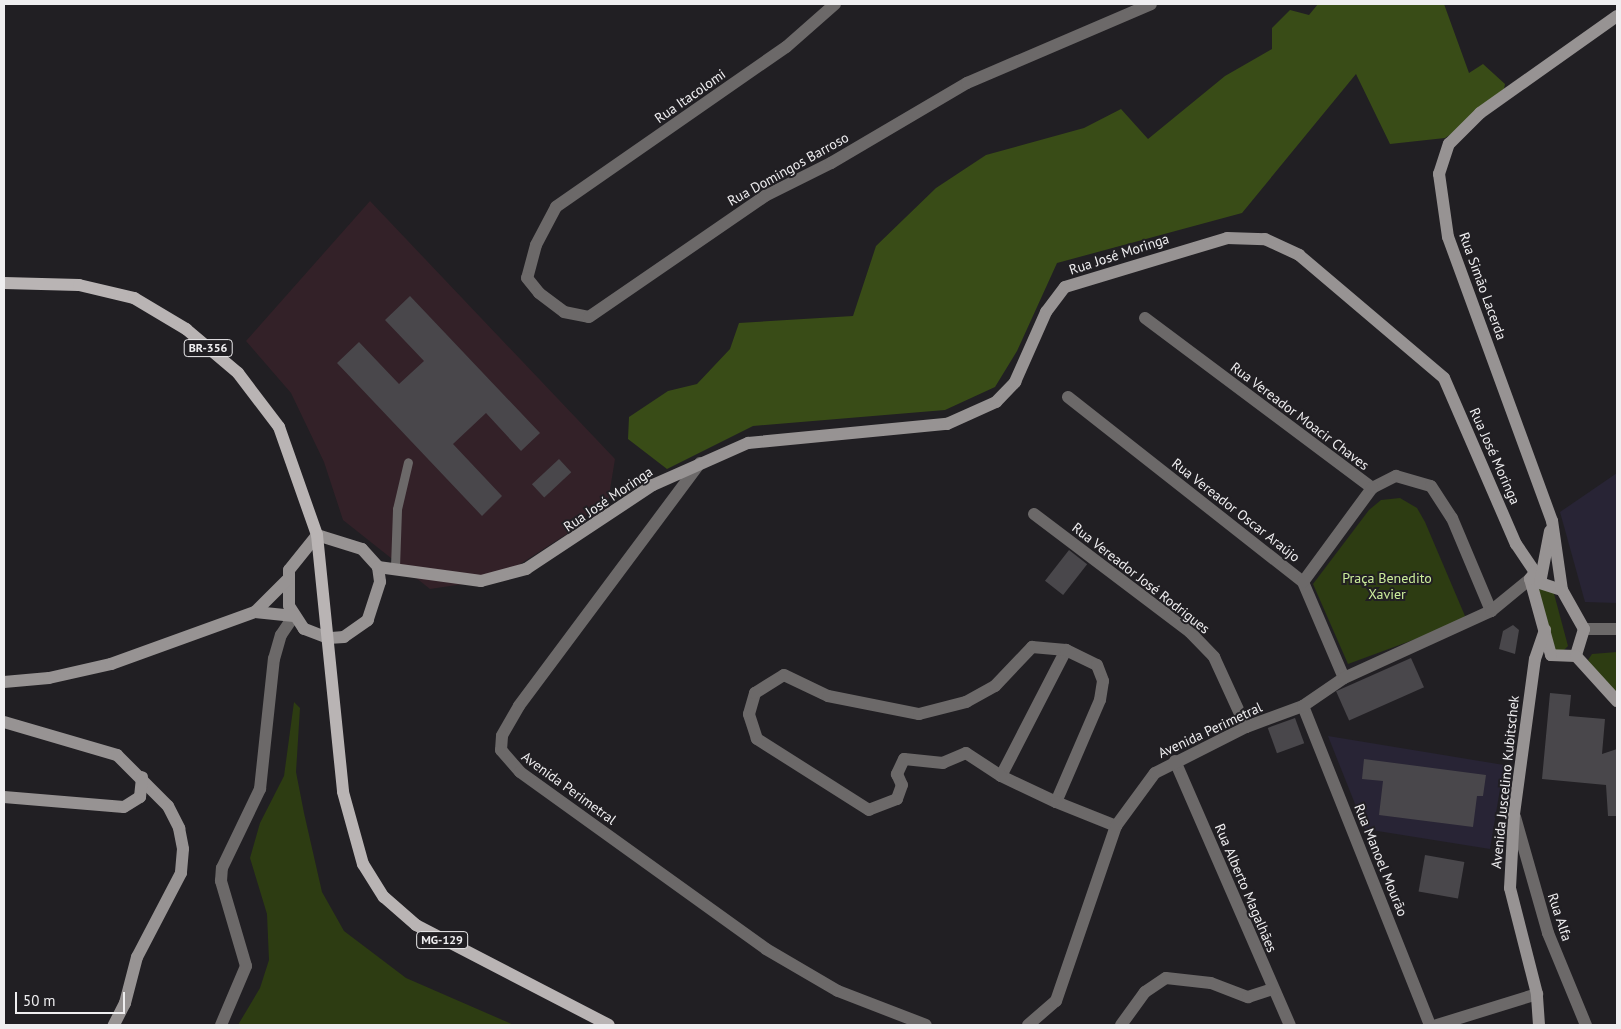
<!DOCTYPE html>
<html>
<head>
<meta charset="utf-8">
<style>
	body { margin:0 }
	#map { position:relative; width:1621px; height:1029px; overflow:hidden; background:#211f23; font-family:"PT Sans",sans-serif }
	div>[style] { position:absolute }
	.education>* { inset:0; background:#282435 }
	.medical>* { inset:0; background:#332128 }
	.green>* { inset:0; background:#2d3c12 }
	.forest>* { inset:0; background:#394c17 }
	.building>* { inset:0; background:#49474b; transform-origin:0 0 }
	.lane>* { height:9px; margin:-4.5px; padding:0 4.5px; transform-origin:4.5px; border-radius:4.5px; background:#6c6969 }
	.street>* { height:12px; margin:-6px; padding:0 6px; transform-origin:6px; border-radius:6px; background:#6c6969 }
	.secondary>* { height:12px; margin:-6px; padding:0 6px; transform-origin:6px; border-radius:6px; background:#979393 }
	.primary>* { height:12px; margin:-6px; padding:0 6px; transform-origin:6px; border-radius:6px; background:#b9b4b4 }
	span { translate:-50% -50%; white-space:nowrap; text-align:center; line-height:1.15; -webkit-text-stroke:4px #211f23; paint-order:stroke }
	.shield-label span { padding:1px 4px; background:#211f23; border:1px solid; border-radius:4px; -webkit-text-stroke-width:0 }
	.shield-label { font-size:12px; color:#efeef0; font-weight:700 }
	.street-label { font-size:14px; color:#efeef0 }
	.park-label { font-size:14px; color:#cbec9b }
	.frame { position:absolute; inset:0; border:5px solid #efeef0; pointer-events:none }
	.scale { position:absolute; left:15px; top:992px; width:110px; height:22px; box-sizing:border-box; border:2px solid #efeef0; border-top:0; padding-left:6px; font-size:15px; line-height:18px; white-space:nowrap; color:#efeef0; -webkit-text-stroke:4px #211f23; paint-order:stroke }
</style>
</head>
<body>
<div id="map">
	<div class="education">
		<i style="clip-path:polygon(1617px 473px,1617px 603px,1585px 602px,1560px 512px)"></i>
		<i style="clip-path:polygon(1328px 736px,1504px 765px,1490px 849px,1365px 829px)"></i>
	</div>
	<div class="medical">
		<i style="clip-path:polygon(370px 201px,615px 459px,607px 508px,497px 579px,430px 589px,343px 520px,324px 462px,291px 393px,246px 341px)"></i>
	</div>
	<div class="green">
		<i style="clip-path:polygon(1400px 498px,1417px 508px,1425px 522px,1465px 616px,1459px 623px,1348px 664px,1313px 584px,1369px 510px,1381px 500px)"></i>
		<i style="clip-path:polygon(1542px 588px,1553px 590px,1568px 646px,1563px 651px,1556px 652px,1538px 590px)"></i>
		<i style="clip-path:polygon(1617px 652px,1617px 705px,1588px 660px,1592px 654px)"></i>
		<i style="clip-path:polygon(294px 702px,300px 708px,296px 772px,304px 813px,322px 892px,344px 931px,406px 978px,514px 1025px,238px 1025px,260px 988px,269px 960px,267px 914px,250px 858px,260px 823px,284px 776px)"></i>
	</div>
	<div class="forest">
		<i style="clip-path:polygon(1318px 4px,1444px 4px,1469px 73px,1483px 64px,1505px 84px,1502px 100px,1445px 138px,1390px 144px,1356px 74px,1242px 213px,1057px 263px,1017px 351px,995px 387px,945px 410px,753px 426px,667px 469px,628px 439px,629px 417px,668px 391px,697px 384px,730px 349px,739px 323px,853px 316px,876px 246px,936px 188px,986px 155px,1084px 128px,1121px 109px,1148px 139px,1225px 76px,1272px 49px,1272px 28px,1290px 10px,1309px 15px)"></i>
	</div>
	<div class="building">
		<i style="clip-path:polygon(410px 296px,540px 433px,521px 451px,486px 413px,453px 444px,502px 496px,482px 516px,337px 363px,359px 342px,399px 384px,424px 361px,385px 320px)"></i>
		<i style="left:559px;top:459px;width:18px;height:37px;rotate:47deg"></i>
		<i style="left:1069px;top:550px;width:23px;height:39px;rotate:38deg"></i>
		<i style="clip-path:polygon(1513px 625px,1519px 630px,1515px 654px,1499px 649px,1503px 631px)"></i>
		<i style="left:1411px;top:658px;width:32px;height:82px;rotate:66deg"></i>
		<i style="clip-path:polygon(1550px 693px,1571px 695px,1569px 716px,1605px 719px,1602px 754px,1617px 749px,1617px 816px,1608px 816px,1606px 785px,1542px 779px)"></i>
		<i style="left:1295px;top:718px;width:27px;height:29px;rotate:70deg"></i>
		<i style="clip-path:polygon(1364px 759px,1486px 775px,1483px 796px,1477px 796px,1473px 827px,1379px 815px,1383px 781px,1362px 779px)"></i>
		<i style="left:1425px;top:855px;width:40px;height:37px;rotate:10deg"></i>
	</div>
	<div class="lane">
		<i style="left:395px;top:567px;width:58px;rotate:-88deg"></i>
		<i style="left:397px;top:509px;width:48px;rotate:-76.8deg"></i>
	</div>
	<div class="street">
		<i style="left:835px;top:4px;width:65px;rotate:138.7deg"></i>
		<i style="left:786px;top:47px;width:280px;rotate:145.2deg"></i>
		<i style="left:556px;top:207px;width:43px;rotate:117.8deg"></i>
		<i style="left:536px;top:245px;width:34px;rotate:105deg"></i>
		<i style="left:527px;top:278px;width:19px;rotate:51deg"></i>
		<i style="left:539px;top:293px;width:31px;rotate:37deg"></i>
		<i style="left:564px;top:312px;width:25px;rotate:11deg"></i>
		<i style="left:589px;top:317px;width:214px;rotate:-34.5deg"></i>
		<i style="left:765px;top:196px;width:74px;rotate:-26.6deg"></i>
		<i style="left:831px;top:163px;width:158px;rotate:-30.5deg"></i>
		<i style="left:967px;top:83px;width:200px;rotate:-23.2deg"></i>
		<i style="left:1145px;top:318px;width:284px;rotate:36.8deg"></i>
		<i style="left:1372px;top:488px;width:27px;rotate:-27deg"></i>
		<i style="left:1396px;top:476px;width:36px;rotate:16deg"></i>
		<i style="left:1431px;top:486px;width:38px;rotate:57deg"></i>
		<i style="left:1452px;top:518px;width:101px;rotate:67.2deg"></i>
		<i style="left:1068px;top:397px;width:299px;rotate:38.2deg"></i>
		<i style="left:1303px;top:582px;width:104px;rotate:66.9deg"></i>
		<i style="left:700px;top:463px;width:303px;rotate:126.7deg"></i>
		<i style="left:519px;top:706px;width:34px;rotate:120deg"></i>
		<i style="left:502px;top:736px;width:14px;rotate:94deg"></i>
		<i style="left:501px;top:750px;width:29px;rotate:49deg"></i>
		<i style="left:520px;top:772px;width:303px;rotate:35.7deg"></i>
		<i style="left:766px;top:949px;width:83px;rotate:30.3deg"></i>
		<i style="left:838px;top:991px;width:94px;rotate:21.1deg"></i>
		<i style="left:1034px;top:514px;width:196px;rotate:37.1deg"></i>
		<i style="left:1190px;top:632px;width:35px;rotate:46deg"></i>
		<i style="left:1214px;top:657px;width:77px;rotate:65.4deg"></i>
		<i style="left:1303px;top:582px;width:117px;rotate:-53.7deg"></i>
		<i style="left:1584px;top:629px;width:33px"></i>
		<i style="left:1303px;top:706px;width:343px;rotate:68.3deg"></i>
		<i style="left:1175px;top:761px;width:288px;rotate:66.5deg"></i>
		<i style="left:1001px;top:776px;width:142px;rotate:-62.7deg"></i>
		<i style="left:1056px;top:802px;width:61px;rotate:-154.7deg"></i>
		<i style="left:1001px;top:776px;width:42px;rotate:-146.7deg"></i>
		<i style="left:966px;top:753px;width:25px;rotate:157deg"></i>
		<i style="left:943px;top:763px;width:39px;rotate:-174deg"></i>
		<i style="left:904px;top:759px;width:17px;rotate:115deg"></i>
		<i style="left:897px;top:774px;width:12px;rotate:66deg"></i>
		<i style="left:902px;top:785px;width:15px;rotate:110deg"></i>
		<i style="left:897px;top:799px;width:30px;rotate:159deg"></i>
		<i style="left:869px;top:810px;width:133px;rotate:-147.6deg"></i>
		<i style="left:757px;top:739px;width:26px;rotate:-108deg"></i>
		<i style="left:749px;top:714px;width:22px;rotate:-74deg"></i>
		<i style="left:755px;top:693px;width:34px;rotate:-32deg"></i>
		<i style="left:784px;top:675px;width:49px;rotate:25.5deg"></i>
		<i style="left:828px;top:696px;width:93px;rotate:11.2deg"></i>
		<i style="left:919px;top:714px;width:49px;rotate:-14.3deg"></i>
		<i style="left:966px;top:702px;width:33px;rotate:-29deg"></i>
		<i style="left:995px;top:686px;width:54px;rotate:-46.5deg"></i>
		<i style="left:1032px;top:647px;width:34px;rotate:5deg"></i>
		<i style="left:1066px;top:650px;width:34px;rotate:26deg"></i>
		<i style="left:1097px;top:665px;width:17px;rotate:69deg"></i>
		<i style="left:1103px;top:681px;width:19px;rotate:99deg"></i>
		<i style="left:1100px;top:700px;width:111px;rotate:113.3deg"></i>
		<i style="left:1056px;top:802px;width:65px;rotate:21.8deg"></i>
		<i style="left:1515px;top:817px;width:121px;rotate:74.1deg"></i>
		<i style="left:1548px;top:933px;width:100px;rotate:67.6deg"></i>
		<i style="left:221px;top:1025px;width:64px;rotate:-67deg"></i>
		<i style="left:246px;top:966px;width:89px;rotate:-106.4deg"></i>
		<i style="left:221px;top:881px;width:13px;rotate:-86deg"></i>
		<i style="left:222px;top:868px;width:88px;rotate:-64.3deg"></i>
		<i style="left:260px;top:789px;width:131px;rotate:-83.9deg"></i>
		<i style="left:274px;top:659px;width:25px;rotate:-74deg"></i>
		<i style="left:281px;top:635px;width:23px;rotate:-56deg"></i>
		<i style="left:1028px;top:1025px;width:37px;rotate:-41deg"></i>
		<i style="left:1056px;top:1001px;width:185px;rotate:-71.1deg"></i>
		<i style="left:1116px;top:826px;width:66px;rotate:-53.7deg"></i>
		<i style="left:1155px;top:773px;width:102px;rotate:-26.8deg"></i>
		<i style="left:1246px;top:727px;width:61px;rotate:-20.2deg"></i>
		<i style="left:1303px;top:706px;width:50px;rotate:-34.3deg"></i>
		<i style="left:1344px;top:678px;width:162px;rotate:-24.5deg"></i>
		<i style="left:1491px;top:611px;width:50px;rotate:-39.4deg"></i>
		<i style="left:1121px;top:1025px;width:41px;rotate:-54deg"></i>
		<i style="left:1145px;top:992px;width:25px;rotate:-34deg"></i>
		<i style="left:1166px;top:978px;width:45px;rotate:6.3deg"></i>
		<i style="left:1211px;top:983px;width:40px;rotate:21deg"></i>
		<i style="left:1248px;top:997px;width:26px;rotate:-18deg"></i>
		<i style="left:1437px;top:1025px;width:105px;rotate:-17.2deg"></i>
	</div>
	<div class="secondary">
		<i style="left:317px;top:535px;width:47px;rotate:17.3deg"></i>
		<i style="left:362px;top:549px;width:24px;rotate:48deg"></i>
		<i style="left:378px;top:567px;width:15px;rotate:82deg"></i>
		<i style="left:380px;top:582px;width:40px;rotate:108deg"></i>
		<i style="left:368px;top:620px;width:29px;rotate:145deg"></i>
		<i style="left:344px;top:637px;width:16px;rotate:176deg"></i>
		<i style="left:328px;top:638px;width:26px;rotate:-159deg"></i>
		<i style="left:304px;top:629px;width:27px;rotate:-123deg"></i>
		<i style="left:289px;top:606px;width:36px;rotate:-90deg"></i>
		<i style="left:289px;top:570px;width:45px;rotate:-51.3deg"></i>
		<i style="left:378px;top:567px;width:104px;rotate:7.7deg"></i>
		<i style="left:481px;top:581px;width:47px;rotate:-14.9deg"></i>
		<i style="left:526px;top:569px;width:152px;rotate:-33.5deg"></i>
		<i style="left:653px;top:485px;width:104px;rotate:-23.9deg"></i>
		<i style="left:748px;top:443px;width:200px;rotate:-5.5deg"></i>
		<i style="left:947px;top:424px;width:54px;rotate:-24.2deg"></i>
		<i style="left:996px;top:402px;width:28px;rotate:-46deg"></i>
		<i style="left:1015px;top:382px;width:77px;rotate:-66.1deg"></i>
		<i style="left:1046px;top:312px;width:31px;rotate:-53deg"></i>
		<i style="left:1065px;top:287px;width:169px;rotate:-16.8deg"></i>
		<i style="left:1227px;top:238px;width:38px;rotate:2deg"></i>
		<i style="left:1265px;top:239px;width:38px;rotate:25deg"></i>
		<i style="left:1299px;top:255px;width:190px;rotate:40.3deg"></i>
		<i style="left:1444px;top:378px;width:181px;rotate:66.6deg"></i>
		<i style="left:1516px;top:544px;width:34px;rotate:56deg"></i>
		<i style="left:1535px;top:572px;width:12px;rotate:66deg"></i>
		<i style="left:1540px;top:583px;width:23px;rotate:18deg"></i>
		<i style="left:1562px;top:590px;width:45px;rotate:60.6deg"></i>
		<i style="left:1584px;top:629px;width:28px;rotate:107deg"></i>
		<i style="left:1576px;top:656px;width:25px;rotate:-178deg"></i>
		<i style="left:1551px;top:655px;width:79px;rotate:-105.4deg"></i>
		<i style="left:1530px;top:579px;width:9px;rotate:-54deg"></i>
		<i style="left:1540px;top:583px;width:53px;rotate:-79.1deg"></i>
		<i style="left:1562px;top:590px;width:70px;rotate:-98.2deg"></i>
		<i style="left:1552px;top:521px;width:302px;rotate:-110.1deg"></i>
		<i style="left:1448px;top:237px;width:64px;rotate:-98.1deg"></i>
		<i style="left:1439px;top:174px;width:32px;rotate:-72deg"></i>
		<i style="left:1449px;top:144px;width:44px;rotate:-45deg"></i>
		<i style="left:1480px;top:113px;width:168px;rotate:-35.3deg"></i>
		<i style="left:255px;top:612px;width:39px;rotate:6deg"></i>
		<i style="left:1576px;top:656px;width:61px;rotate:47.7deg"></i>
		<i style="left:4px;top:682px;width:45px;rotate:-5.1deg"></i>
		<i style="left:49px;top:678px;width:64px;rotate:-12.7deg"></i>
		<i style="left:111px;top:664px;width:153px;rotate:-19.9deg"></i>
		<i style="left:255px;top:612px;width:45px;rotate:-45deg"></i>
		<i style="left:4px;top:722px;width:118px;rotate:16.3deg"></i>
		<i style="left:117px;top:755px;width:72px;rotate:45deg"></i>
		<i style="left:168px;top:806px;width:25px;rotate:63deg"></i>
		<i style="left:179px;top:828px;width:21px;rotate:79deg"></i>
		<i style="left:183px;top:849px;width:24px;rotate:95deg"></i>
		<i style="left:181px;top:873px;width:95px;rotate:117.6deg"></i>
		<i style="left:137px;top:957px;width:48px;rotate:104.6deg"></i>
		<i style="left:125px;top:1003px;width:25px;rotate:117deg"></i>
		<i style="left:4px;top:797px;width:120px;rotate:4.8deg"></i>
		<i style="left:124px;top:807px;width:19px;rotate:-32deg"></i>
		<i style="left:140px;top:797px;width:20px;rotate:-84deg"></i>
		<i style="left:1539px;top:1025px;width:31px;rotate:-94deg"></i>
		<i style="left:1537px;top:994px;width:109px;rotate:-104.3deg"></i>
		<i style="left:1510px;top:888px;width:74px;rotate:-86.9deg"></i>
		<i style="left:1514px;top:814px;width:156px;rotate:-82.3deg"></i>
		<i style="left:1535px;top:659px;width:31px;rotate:-71deg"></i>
	</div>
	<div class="primary">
		<i style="left:4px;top:283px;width:75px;rotate:1.5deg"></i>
		<i style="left:79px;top:285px;width:57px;rotate:13.3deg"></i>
		<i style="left:134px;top:298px;width:61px;rotate:30.8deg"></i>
		<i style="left:186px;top:329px;width:68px;rotate:40.2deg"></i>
		<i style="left:238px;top:373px;width:68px;rotate:52.8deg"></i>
		<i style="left:279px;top:427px;width:114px;rotate:70.6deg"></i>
		<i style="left:317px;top:535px;width:258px;rotate:84.2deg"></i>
		<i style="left:343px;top:792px;width:75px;rotate:74.5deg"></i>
		<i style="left:363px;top:864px;width:39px;rotate:58deg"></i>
		<i style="left:384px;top:897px;width:43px;rotate:41.2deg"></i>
		<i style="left:416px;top:925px;width:217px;rotate:27.4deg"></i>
	</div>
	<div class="shield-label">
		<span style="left:208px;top:348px">BR-356</span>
		<span style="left:442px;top:940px">MG-129</span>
	</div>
	<div class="street-label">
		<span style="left:690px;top:96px;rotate:-35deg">Rua Itacolomi</span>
		<span style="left:788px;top:169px;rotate:-29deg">Rua Domingos Barroso</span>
		<span style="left:1119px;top:254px;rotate:-18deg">Rua José Moringa</span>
		<span style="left:1483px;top:286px;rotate:70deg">Rua Simão Lacerda</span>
		<span style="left:1300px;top:416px;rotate:37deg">Rua Vereador Moacir Chaves</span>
		<span style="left:1495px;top:456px;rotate:66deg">Rua José Moringa</span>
		<span style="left:608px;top:499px;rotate:-34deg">Rua José Moringa</span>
		<span style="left:1236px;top:510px;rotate:38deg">Rua Vereador Oscar Araújo</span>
		<span style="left:1141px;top:578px;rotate:38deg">Rua Vereador José Rodrigues</span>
		<span style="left:1210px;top:730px;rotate:-25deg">Avenida Perimetral</span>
		<span style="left:1505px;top:782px;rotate:-84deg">Avenida Juscelino Kubitschek</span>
		<span style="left:569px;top:788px;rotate:36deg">Avenida Perimetral</span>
		<span style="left:1381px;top:860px;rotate:68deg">Rua Manoel Mourão</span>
		<span style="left:1246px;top:888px;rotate:67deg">Rua Alberto Magalhães</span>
		<span style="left:1560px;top:917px;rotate:72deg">Rua Alfa</span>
	</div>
	<div class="park-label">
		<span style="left:1387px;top:586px">Praça Benedito<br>Xavier</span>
	</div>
	<div class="frame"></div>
	<div class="scale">50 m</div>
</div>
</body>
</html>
